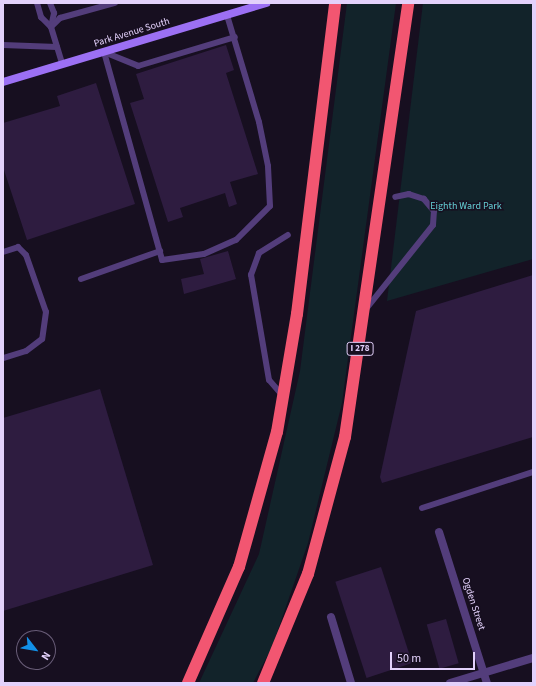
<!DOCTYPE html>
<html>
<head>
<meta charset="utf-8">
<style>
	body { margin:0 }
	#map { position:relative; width:536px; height:686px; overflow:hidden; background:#170f20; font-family:"Source Sans 3",sans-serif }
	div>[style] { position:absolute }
	.green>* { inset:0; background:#12232a }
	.building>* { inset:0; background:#2e1c40; transform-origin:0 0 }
	.lane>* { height:6px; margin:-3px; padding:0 3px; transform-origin:3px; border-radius:3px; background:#533d7b }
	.street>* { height:8px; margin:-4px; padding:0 4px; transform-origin:4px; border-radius:4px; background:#533d7b }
	.secondary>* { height:8px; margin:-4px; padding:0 4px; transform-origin:4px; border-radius:4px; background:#9c70f4 }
	.highway>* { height:12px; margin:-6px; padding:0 6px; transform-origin:6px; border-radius:6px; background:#f25671 }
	span { translate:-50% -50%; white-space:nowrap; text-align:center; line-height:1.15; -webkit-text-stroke:3px #170f20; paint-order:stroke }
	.shield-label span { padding:1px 3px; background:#170f20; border:1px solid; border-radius:3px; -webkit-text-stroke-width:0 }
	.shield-label { font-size:9px; color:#e3d1fb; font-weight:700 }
	.street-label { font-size:10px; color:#e3d1fb }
	.park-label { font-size:10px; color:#64cfd5 }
	.frame { position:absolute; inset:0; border:4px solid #e3d1fb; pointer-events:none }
	.north { position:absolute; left:16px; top:630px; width:40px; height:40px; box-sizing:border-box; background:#170f20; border:1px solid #695d78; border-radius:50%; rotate:121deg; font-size:11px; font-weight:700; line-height:16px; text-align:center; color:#e3d1fb }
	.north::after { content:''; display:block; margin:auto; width:14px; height:18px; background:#1290e7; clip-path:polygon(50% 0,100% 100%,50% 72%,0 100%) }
	.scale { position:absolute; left:390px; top:652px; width:85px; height:18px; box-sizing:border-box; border:2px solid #e3d1fb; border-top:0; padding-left:5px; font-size:12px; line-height:14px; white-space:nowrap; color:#e3d1fb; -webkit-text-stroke:3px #170f20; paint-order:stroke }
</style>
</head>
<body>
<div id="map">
	<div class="green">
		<i style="clip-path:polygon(347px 3px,396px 3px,342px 403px,308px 543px,272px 647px,253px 683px,199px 683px,259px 554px,300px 371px)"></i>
		<i style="clip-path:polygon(423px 3px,533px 3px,533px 259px,387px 301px)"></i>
	</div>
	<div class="building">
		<i style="clip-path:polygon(226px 45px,234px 70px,226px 73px,258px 174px,230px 182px,237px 204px,229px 207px,225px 193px,180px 208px,183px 217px,168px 222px,130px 103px,144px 99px,136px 74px)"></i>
		<i style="clip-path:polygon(96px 83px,135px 204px,27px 240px,3px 167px,3px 123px,60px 106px,57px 96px)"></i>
		<i style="clip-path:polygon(228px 251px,236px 279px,184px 294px,181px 279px,204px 274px,200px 259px)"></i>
		<i style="clip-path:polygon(533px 275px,533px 437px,382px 483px,380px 477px,416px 311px)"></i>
		<i style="clip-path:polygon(100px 389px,153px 565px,3px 611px,3px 418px)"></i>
		<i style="left:381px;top:567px;width:101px;height:48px;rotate:72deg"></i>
		<i style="left:446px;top:619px;width:46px;height:20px;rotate:74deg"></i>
	</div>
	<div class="lane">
		<i style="left:37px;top:3px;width:15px;rotate:74deg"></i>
		<i style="left:41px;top:17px;width:14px;rotate:45deg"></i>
		<i style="left:50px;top:3px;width:11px;rotate:68deg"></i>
		<i style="left:54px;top:13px;width:14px;rotate:102deg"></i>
		<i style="left:51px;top:27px;width:39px;rotate:73deg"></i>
		<i style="left:51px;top:27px;width:13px;rotate:-45deg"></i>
		<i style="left:60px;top:18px;width:57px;rotate:-15.3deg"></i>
		<i style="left:3px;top:45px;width:54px;rotate:2.1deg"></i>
		<i style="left:104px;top:52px;width:216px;rotate:74.4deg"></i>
		<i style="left:162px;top:260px;width:42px;rotate:-8.1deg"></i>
		<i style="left:204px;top:254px;width:35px;rotate:-24deg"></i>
		<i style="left:236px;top:240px;width:48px;rotate:-45deg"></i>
		<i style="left:270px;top:206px;width:40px;rotate:-92.9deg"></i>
		<i style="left:268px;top:166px;width:45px;rotate:-101.6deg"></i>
		<i style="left:259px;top:122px;width:112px;rotate:-106.7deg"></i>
		<i style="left:104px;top:52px;width:37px;rotate:22deg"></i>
		<i style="left:138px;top:66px;width:101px;rotate:-16.6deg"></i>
		<i style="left:3px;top:252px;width:16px;rotate:-18deg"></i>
		<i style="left:18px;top:247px;width:11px;rotate:45deg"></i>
		<i style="left:26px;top:255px;width:60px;rotate:70.7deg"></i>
		<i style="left:46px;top:312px;width:27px;rotate:98deg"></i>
		<i style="left:42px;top:339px;width:20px;rotate:143deg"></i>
		<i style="left:26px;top:351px;width:24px;rotate:163deg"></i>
		<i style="left:81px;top:279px;width:84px;rotate:-19.5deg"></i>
		<i style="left:366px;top:309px;width:107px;rotate:-51.4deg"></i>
		<i style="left:433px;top:225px;width:14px;rotate:-86deg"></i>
		<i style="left:434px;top:211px;width:16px;rotate:-130deg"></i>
		<i style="left:424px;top:199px;width:16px;rotate:-162deg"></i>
		<i style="left:409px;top:194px;width:14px;rotate:168deg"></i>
		<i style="left:283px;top:396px;width:21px;rotate:-131deg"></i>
		<i style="left:269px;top:380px;width:107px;rotate:-99.7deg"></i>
		<i style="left:251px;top:275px;width:23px;rotate:-70deg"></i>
		<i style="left:259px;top:253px;width:34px;rotate:-32deg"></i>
		<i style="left:422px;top:508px;width:117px;rotate:-18deg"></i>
	</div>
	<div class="street">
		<i style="left:439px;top:532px;width:158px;rotate:72.4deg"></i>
		<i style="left:331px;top:617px;width:69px;rotate:73.1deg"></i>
		<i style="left:450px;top:683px;width:87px;rotate:-16.8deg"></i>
	</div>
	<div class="secondary">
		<i style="left:3px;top:82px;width:275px;rotate:-16.7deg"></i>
	</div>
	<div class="highway">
		<i style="left:188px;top:683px;width:127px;rotate:-66.3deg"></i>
		<i style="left:239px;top:567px;width:140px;rotate:-74.3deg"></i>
		<i style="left:277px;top:432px;width:120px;rotate:-80.4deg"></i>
		<i style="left:297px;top:314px;width:313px;rotate:-83deg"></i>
		<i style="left:263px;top:683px;width:118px;rotate:-67.6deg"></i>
		<i style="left:308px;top:574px;width:142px;rotate:-74.9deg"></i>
		<i style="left:345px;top:437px;width:439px;rotate:-81.7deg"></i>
	</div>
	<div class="shield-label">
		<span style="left:360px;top:349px">I 278</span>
	</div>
	<div class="street-label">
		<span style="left:132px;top:33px;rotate:-17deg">Park Avenue South</span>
		<span style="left:473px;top:604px;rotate:72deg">Ogden Street</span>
	</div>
	<div class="park-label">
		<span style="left:466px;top:207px">Eighth Ward Park</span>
	</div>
	<div class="frame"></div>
	<div class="north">N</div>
	<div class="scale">50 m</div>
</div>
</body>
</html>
